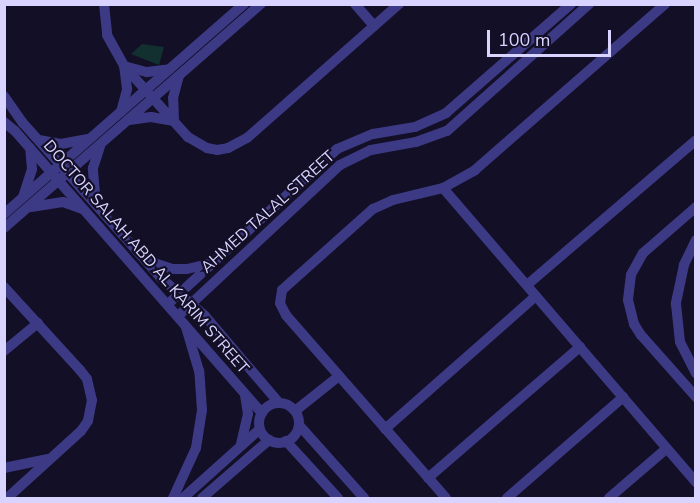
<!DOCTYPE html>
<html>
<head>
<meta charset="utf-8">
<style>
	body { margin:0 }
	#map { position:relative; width:700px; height:503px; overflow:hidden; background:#130f26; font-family:"Nunito Sans",sans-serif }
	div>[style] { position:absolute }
	.green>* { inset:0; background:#12302f }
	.street>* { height:10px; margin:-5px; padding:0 5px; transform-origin:5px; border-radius:5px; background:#3d3a85 }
	.street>.ring { margin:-5px; padding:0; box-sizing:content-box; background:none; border:10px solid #3d3a85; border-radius:50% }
	span { translate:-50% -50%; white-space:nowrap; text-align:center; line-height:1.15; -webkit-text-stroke:4.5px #130f26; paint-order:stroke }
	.street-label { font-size:16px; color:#d9d4ff }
	.frame { position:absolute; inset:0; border:6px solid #d9d4ff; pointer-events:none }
	.scale { position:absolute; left:487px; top:30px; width:124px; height:27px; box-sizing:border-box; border:3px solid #d9d4ff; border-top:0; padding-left:8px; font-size:18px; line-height:21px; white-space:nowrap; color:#d9d4ff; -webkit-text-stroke:4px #130f26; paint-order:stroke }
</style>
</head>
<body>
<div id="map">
	<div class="green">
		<i style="clip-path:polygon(142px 44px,164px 47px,159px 65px,131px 54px)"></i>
	</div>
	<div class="street">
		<i style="left:104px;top:4px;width:31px;rotate:84deg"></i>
		<i style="left:107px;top:35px;width:35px;rotate:61deg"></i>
		<i style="left:124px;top:66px;width:96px;rotate:48deg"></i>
		<i style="left:188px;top:137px;width:22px;rotate:30deg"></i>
		<i style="left:207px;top:148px;width:10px;rotate:11deg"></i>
		<i style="left:217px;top:150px;width:11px;rotate:-10deg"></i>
		<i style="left:228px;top:148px;width:21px;rotate:-28deg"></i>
		<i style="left:247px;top:138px;width:203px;rotate:-41.4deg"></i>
		<i style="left:355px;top:4px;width:29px;rotate:49deg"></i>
		<i style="left:124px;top:66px;width:24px;rotate:15deg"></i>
		<i style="left:147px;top:72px;width:23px;rotate:-7deg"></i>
		<i style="left:4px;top:96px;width:33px;rotate:55deg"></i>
		<i style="left:23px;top:123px;width:208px;rotate:48.3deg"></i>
		<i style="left:161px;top:278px;width:58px;rotate:40.8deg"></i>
		<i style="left:205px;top:316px;width:114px;rotate:49.6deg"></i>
		<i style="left:121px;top:112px;width:24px;rotate:-75deg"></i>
		<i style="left:127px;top:89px;width:23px;rotate:-97deg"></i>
		<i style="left:129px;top:120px;width:22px;rotate:-8deg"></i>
		<i style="left:151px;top:117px;width:23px;rotate:10deg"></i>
		<i style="left:174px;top:121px;width:23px;rotate:-92deg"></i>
		<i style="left:173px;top:98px;width:23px;rotate:-75deg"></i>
		<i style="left:4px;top:122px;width:14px;rotate:39deg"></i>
		<i style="left:15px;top:131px;width:375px;rotate:48.8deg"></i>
		<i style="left:39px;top:140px;width:22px;rotate:10deg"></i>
		<i style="left:61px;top:144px;width:26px;rotate:-11deg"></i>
		<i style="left:443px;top:188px;width:388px;rotate:49.3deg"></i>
		<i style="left:23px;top:197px;width:29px;rotate:-72deg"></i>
		<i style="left:32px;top:169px;width:21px;rotate:-95deg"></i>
		<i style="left:96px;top:205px;width:37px;rotate:-95deg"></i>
		<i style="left:93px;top:168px;width:23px;rotate:-72deg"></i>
		<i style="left:31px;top:207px;width:32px;rotate:-9deg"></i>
		<i style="left:63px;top:202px;width:20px;rotate:20deg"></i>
		<i style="left:696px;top:207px;width:70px;rotate:139deg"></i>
		<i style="left:643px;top:253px;width:25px;rotate:119deg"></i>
		<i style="left:631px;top:275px;width:25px;rotate:97deg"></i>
		<i style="left:628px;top:300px;width:25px;rotate:76deg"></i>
		<i style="left:634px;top:324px;width:13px;rotate:58deg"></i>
		<i style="left:641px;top:335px;width:83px;rotate:48.4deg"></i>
		<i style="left:4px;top:214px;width:319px;rotate:-41.2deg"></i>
		<i style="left:4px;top:228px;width:341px;rotate:-41.1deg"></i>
		<i style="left:696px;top:240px;width:28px;rotate:116deg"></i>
		<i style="left:684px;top:265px;width:40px;rotate:102deg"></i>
		<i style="left:676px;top:304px;width:38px;rotate:84deg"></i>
		<i style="left:680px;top:342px;width:35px;rotate:63deg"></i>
		<i style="left:148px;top:261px;width:25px;rotate:18deg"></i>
		<i style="left:172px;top:269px;width:15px"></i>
		<i style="left:187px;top:269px;width:23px;rotate:-13deg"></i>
		<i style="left:527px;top:285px;width:223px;rotate:-40.6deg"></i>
		<i style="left:4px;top:287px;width:113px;rotate:47.5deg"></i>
		<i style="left:80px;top:370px;width:11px;rotate:52deg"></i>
		<i style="left:87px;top:379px;width:22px;rotate:77deg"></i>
		<i style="left:92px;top:400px;width:21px;rotate:101deg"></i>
		<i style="left:88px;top:421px;width:12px;rotate:125deg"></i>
		<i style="left:81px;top:431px;width:100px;rotate:137.8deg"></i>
		<i style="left:168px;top:304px;width:229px;rotate:-42.5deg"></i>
		<i style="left:337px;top:149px;width:39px;rotate:-23deg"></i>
		<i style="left:373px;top:134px;width:43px;rotate:-9.5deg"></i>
		<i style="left:415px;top:127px;width:34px;rotate:-24deg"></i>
		<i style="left:446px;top:113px;width:166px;rotate:-41.1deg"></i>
		<i style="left:178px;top:316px;width:221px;rotate:-43deg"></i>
		<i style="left:340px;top:165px;width:34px;rotate:-26deg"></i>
		<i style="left:371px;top:150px;width:46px;rotate:-10.1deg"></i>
		<i style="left:416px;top:142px;width:33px;rotate:-20deg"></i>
		<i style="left:447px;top:131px;width:191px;rotate:-41.8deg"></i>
		<i style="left:4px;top:351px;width:44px;rotate:-39.5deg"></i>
		<i class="ring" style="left:259px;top:403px;width:30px;height:30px"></i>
		<i style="left:295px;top:411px;width:56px;rotate:-38.5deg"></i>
		<i style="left:299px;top:425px;width:98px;rotate:48.3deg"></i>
		<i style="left:385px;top:429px;width:201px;rotate:-41.4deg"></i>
		<i style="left:286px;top:441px;width:77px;rotate:47.6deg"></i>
		<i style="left:241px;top:444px;width:31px;rotate:-77deg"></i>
		<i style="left:248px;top:414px;width:19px;rotate:-99deg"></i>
		<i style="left:4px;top:468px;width:45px;rotate:-11.6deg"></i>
		<i style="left:428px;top:478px;width:201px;rotate:-40.8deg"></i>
		<i style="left:173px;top:498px;width:55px;rotate:-65.3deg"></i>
		<i style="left:196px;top:448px;width:38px;rotate:-81deg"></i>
		<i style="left:202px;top:410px;width:39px;rotate:-94deg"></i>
		<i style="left:199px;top:371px;width:46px;rotate:-106.5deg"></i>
		<i style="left:183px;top:498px;width:103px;rotate:-41.9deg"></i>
		<i style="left:202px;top:498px;width:89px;rotate:-40.9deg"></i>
		<i style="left:446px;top:498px;width:243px;rotate:-131.2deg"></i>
		<i style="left:286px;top:315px;width:13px;rotate:-117deg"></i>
		<i style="left:280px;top:303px;width:13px;rotate:-81deg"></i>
		<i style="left:282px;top:290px;width:122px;rotate:-41.7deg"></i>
		<i style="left:373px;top:209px;width:22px;rotate:-24deg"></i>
		<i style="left:393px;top:200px;width:51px;rotate:-13.5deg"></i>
		<i style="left:443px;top:188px;width:37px;rotate:-29deg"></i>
		<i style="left:475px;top:170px;width:252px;rotate:-41.1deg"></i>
		<i style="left:507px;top:498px;width:154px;rotate:-41deg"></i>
		<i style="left:609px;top:498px;width:75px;rotate:-40.7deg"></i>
	</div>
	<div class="street-label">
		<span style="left:268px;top:212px;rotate:-42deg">AHMED TALAL STREET</span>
		<span style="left:146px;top:257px;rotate:49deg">DOCTOR SALAH ABD AL KARIM STREET</span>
	</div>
	<div class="frame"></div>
	<div class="scale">100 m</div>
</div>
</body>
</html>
